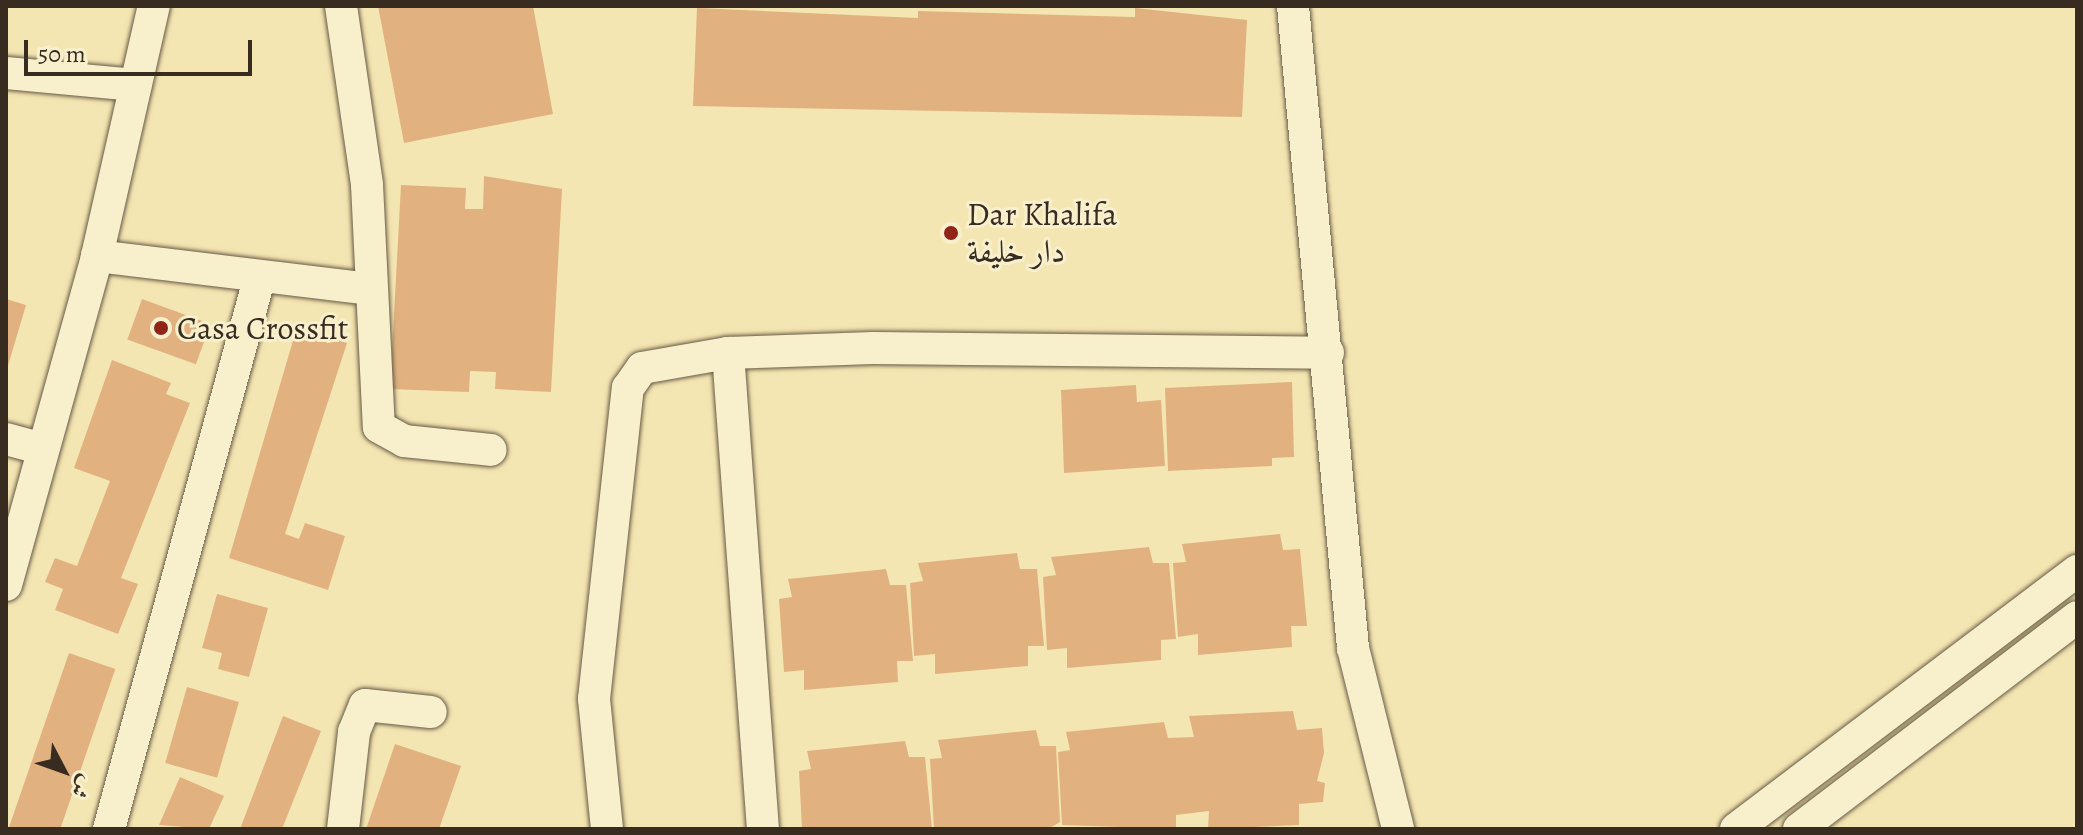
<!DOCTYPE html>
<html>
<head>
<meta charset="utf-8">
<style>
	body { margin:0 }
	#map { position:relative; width:2083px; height:835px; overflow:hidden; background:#f4e6b2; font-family:Alegreya,Amiri,serif }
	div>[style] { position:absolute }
	.building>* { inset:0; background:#e1b280; transform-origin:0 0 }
	.roads { filter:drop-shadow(0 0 2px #675a45) drop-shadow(0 0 2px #675a45) }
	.minor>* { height:32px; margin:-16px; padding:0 16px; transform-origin:16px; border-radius:16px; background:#f8efcd }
	.dots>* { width:22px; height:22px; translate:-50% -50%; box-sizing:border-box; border:4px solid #f8efcd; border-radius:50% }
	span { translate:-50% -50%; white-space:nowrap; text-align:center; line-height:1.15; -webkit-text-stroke:6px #f8efcd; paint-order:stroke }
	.poi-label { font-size:32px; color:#382c21 }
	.left { translate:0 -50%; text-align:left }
	.frame { position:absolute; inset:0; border:8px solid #382c21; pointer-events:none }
	.north { position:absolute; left:24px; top:731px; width:80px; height:80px; -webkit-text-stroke:6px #f8efcd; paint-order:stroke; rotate:131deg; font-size:22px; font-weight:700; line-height:32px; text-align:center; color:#382c21 }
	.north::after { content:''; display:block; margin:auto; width:28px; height:36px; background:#382c21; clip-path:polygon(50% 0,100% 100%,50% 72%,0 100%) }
	.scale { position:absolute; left:24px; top:40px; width:228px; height:36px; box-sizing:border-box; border:4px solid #382c21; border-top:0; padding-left:10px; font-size:24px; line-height:28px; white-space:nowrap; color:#382c21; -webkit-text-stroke:6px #f8efcd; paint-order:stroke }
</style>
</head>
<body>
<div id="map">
	<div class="building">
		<i style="clip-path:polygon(378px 6px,533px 6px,553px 114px,404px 143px)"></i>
		<i style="clip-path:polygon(697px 8px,918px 18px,918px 11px,1135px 17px,1135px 8px,1247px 20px,1242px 117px,693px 106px)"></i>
		<i style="clip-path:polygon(484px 176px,562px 189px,551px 392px,495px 389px,496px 372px,470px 371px,469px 392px,390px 389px,401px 185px,466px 188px,465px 209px,483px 209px)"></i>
		<i style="clip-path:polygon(6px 299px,26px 305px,7px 369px,6px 369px)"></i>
		<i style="left:142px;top:299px;width:73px;height:43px;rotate:20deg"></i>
		<i style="clip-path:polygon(297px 327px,347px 343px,285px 534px,299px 539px,305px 523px,345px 536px,328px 590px,229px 558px)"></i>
		<i style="clip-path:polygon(112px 360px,171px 383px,166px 394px,190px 403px,121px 578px,138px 584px,118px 634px,55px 610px,63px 589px,45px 582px,55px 558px,77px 566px,110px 481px,74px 468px)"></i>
		<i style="clip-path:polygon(1292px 382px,1294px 457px,1272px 458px,1272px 466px,1168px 471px,1165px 388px)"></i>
		<i style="clip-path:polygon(1136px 385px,1137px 402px,1161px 400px,1165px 466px,1064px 473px,1061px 390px)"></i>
		<i style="clip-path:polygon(1280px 534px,1283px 550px,1300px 549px,1307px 626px,1291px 626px,1292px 647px,1198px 655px,1198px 634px,1178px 637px,1173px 563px,1186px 562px,1182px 544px)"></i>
		<i style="clip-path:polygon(1149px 547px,1153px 563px,1169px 563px,1176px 639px,1161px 640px,1161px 660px,1067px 668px,1067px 648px,1047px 650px,1043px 577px,1056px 575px,1051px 557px)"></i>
		<i style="clip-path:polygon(1017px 553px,1020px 569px,1037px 569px,1044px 646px,1028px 646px,1028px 666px,935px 674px,935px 654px,914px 656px,910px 583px,923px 581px,918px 563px)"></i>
		<i style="clip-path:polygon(886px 569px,890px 585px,906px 585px,913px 661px,897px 661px,898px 682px,804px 690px,804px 670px,784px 672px,779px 599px,792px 597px,788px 579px)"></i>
		<i style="clip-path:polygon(217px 594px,268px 608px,249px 677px,218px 669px,222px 653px,202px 648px)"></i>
		<i style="left:69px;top:653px;width:49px;height:187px;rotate:19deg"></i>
		<i style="left:187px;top:687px;width:54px;height:79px;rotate:16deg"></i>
		<i style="clip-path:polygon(1293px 711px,1297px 730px,1322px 728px,1324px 753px,1317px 781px,1325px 783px,1323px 802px,1299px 804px,1299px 825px,1208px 829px,1209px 811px,1176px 815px,1176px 829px,1062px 825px,1058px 752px,1070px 750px,1066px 732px,1164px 722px,1168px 738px,1194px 737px,1189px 716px)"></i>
		<i style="clip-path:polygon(283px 716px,321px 731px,282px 829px,240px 829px)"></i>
		<i style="clip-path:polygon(1036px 730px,1040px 746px,1056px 746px,1060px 822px,1048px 829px,934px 829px,930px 759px,942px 758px,938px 740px)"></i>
		<i style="clip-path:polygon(905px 741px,909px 757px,925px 757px,932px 829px,802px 829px,799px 771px,811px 769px,807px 751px)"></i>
		<i style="clip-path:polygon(395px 744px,461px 766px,439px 829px,366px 829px)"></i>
		<i style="clip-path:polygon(180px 777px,224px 796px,209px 829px,159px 825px)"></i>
	</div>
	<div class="roads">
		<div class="minor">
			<i style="left:341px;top:6px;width:181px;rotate:81.7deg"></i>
			<i style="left:367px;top:185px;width:242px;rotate:87.2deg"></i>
			<i style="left:379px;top:427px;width:29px;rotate:29deg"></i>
			<i style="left:404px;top:441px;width:87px;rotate:5.9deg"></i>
			<i style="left:1293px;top:6px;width:645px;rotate:84.66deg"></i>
			<i style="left:1353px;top:648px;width:187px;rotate:76deg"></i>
			<i style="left:6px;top:73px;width:130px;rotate:5.3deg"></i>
			<i style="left:97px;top:256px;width:275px;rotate:6.9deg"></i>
			<i style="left:728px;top:353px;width:477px;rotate:85.8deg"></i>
			<i style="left:6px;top:439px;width:38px;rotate:15deg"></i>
			<i style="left:6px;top:585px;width:341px;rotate:-74.5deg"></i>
			<i style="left:97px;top:256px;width:256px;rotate:-77.2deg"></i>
			<i style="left:109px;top:829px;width:573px;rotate:-74.73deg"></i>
			<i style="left:343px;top:829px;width:98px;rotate:-83.5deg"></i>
			<i style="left:354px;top:732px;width:29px;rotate:-68deg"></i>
			<i style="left:365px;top:705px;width:66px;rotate:6.1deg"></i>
			<i style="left:607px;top:829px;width:131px;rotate:-95.7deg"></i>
			<i style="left:594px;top:699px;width:313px;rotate:-83.8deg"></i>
			<i style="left:628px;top:388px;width:24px;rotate:-55deg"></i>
			<i style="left:642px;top:368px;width:87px;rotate:-9.9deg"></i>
			<i style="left:728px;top:353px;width:145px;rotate:-2deg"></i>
			<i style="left:873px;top:348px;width:455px;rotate:0.6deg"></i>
			<i style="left:1736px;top:829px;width:428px;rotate:-37.1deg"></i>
			<i style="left:1799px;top:829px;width:350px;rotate:-37.3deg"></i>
		</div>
	</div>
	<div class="dots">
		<i style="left:951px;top:233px;background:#8f2418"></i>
		<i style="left:161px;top:328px;background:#8f2418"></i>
	</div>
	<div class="poi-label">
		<span class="left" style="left:967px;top:233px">Dar Khalifa<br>دار خليفة</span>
		<span class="left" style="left:177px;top:328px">Casa Crossfit</span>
	</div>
	<div class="frame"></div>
	<div class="north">ش</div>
	<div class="scale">50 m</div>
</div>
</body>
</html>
